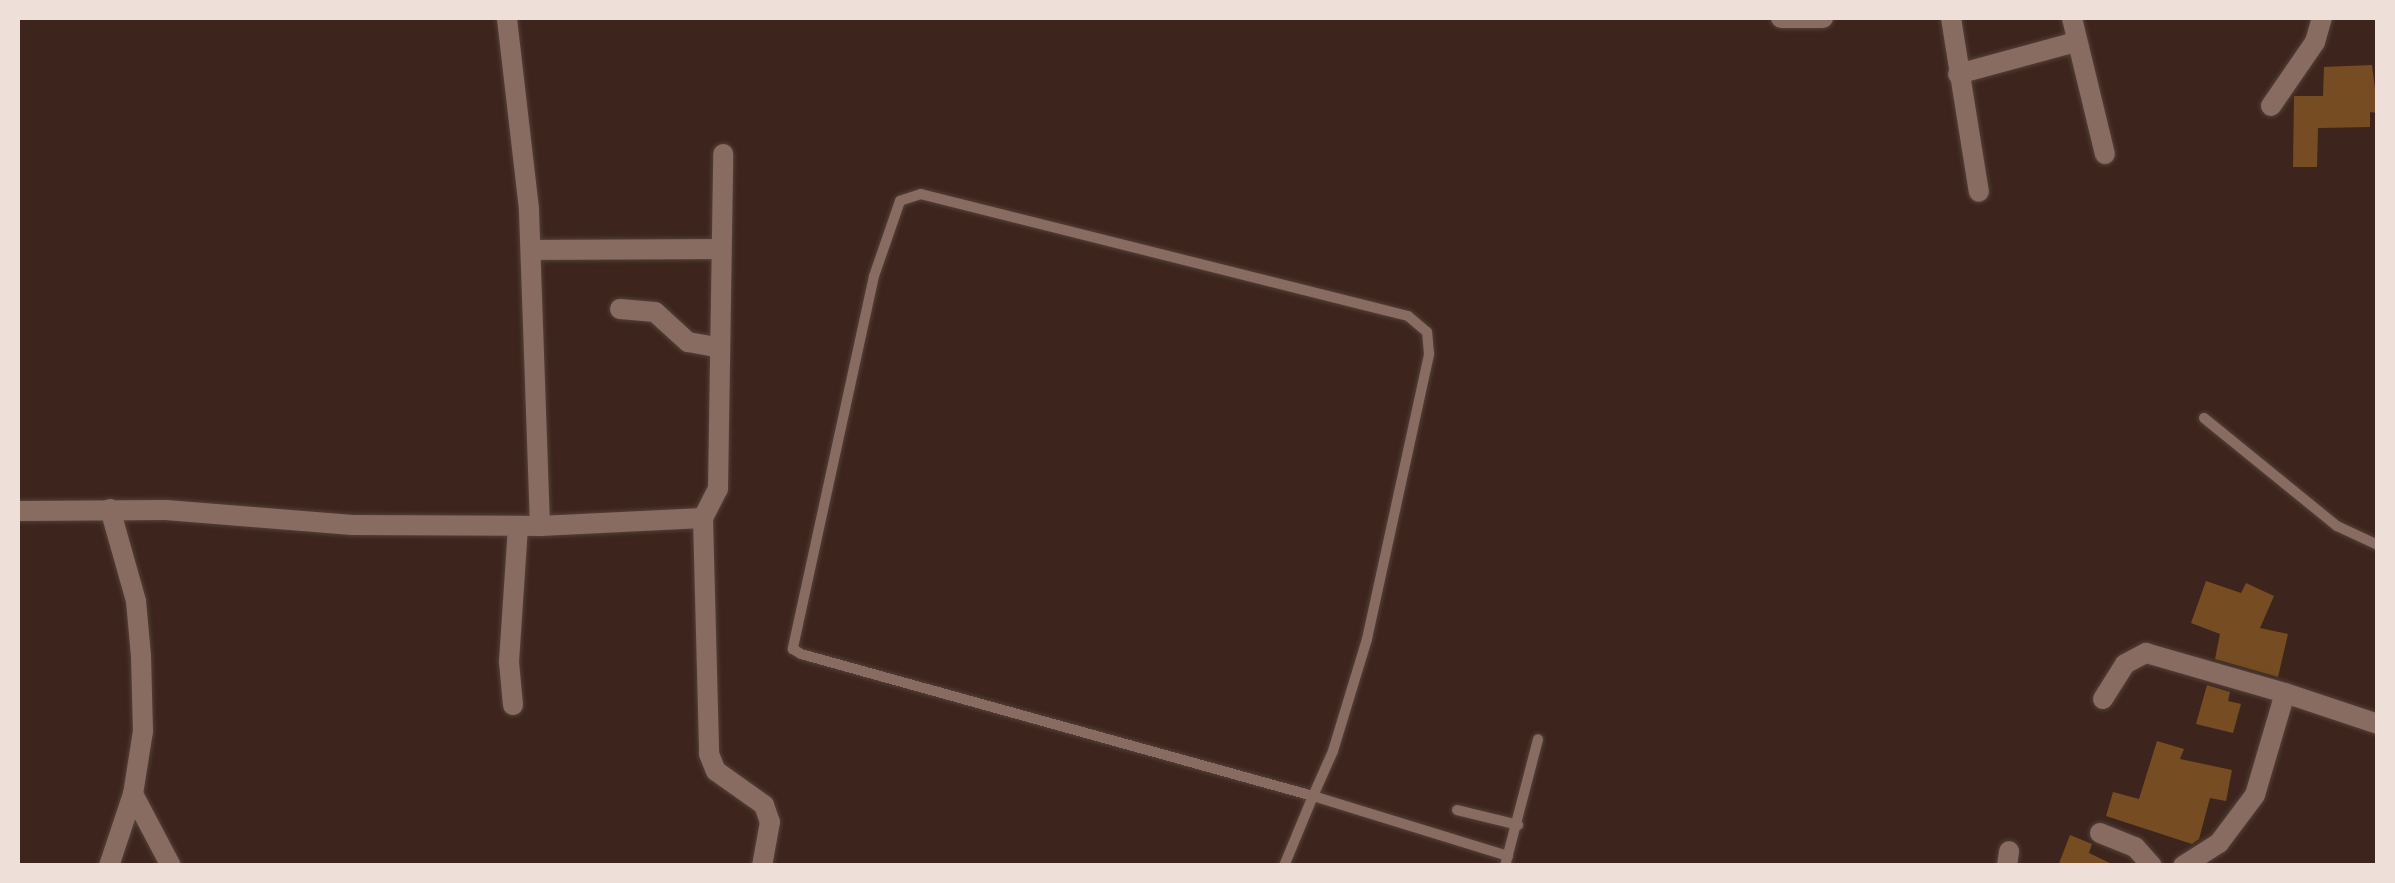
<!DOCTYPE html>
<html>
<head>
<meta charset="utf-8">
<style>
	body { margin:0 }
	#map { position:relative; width:2395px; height:883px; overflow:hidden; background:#3d251d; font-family:"Open Sans",sans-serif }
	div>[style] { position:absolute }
	.building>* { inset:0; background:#764d22 }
	.roads { filter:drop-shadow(0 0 2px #544039) drop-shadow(0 0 2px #544039) }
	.service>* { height:10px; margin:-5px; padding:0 5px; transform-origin:5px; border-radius:5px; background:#886c62 }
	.minor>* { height:20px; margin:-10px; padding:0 10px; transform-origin:10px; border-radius:10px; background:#886c62 }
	span { translate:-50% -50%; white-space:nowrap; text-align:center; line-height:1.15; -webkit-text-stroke:8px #3d251d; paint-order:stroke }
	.frame { position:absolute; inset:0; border:20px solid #efdfd9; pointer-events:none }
</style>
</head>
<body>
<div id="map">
	<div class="building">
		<i style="clip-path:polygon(2372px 65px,2378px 113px,2370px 112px,2370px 127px,2318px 128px,2317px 167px,2293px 167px,2294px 96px,2323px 96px,2324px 67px)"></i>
		<i style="clip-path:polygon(2206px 581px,2241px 593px,2246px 583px,2274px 596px,2260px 628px,2288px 634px,2278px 677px,2215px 659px,2220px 634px,2191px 623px)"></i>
		<i style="clip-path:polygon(2207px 685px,2230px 692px,2228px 701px,2241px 704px,2233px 733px,2196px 724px)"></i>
		<i style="clip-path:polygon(2157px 741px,2184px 749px,2180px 759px,2232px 770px,2226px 801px,2210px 798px,2199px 839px,2192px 844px,2106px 816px,2113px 792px,2139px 799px)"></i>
		<i style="clip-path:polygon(2070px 835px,2092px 844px,2089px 853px,2116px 866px,2058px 866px)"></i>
	</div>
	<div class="roads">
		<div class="service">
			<i style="left:2204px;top:418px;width:171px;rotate:39.1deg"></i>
			<i style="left:2337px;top:526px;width:45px;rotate:24.9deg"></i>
			<i style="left:1457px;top:810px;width:63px;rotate:13.8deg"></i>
			<i style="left:1284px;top:866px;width:76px;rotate:-67.5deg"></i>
			<i style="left:1313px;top:796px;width:49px;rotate:-66deg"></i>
			<i style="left:1333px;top:751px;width:117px;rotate:-73.1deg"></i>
			<i style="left:1367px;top:639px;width:292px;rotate:-77.7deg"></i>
			<i style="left:1429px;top:354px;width:22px;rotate:-95deg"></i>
			<i style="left:1427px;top:332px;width:25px;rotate:-140deg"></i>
			<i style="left:1408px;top:316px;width:502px;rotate:-165.94deg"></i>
			<i style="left:921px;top:194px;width:22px;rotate:162deg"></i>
			<i style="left:900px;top:201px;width:79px;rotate:109.1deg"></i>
			<i style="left:874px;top:276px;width:382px;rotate:102.3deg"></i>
			<i style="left:793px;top:649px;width:9px;rotate:32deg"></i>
			<i style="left:801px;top:654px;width:531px;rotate:15.5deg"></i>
			<i style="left:1313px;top:796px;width:204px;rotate:17.1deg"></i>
			<i style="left:1505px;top:866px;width:131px;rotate:-75.4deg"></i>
		</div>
		<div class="minor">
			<i style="left:1781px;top:18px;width:42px"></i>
			<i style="left:1951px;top:18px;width:176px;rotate:80.9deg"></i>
			<i style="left:2072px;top:18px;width:140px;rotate:76.4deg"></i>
			<i style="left:1958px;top:74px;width:122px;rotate:-15.2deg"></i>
			<i style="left:2271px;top:106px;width:78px;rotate:-55.5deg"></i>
			<i style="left:2315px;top:42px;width:25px;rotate:-74deg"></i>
			<i style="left:531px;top:250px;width:188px;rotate:-0.3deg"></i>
			<i style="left:620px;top:309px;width:35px;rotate:5deg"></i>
			<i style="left:655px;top:312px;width:45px;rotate:42.3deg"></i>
			<i style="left:688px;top:342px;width:29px;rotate:10deg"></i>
			<i style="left:110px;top:509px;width:96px;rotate:74.2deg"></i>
			<i style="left:136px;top:601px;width:55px;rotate:84.8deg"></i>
			<i style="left:141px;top:656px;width:75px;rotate:88.5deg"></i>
			<i style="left:143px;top:731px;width:64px;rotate:99deg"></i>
			<i style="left:133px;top:794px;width:81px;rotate:62.2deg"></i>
			<i style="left:18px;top:511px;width:148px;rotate:-0.4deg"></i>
			<i style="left:166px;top:510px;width:187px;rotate:4.6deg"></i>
			<i style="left:352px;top:525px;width:188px;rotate:0.3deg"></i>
			<i style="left:540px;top:526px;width:317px;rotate:-92deg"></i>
			<i style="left:529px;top:209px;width:192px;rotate:-96.6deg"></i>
			<i style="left:703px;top:518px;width:33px;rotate:-63deg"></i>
			<i style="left:718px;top:489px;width:335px;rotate:-89.1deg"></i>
			<i style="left:540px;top:526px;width:163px;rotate:-2.8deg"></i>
			<i style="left:703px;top:518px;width:236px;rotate:88.5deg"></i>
			<i style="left:709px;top:754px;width:18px;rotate:68deg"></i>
			<i style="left:716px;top:771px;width:59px;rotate:35.3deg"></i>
			<i style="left:764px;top:805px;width:18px;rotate:71deg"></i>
			<i style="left:770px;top:822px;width:45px;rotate:100.3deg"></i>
			<i style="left:2103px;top:699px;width:41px;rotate:-57.8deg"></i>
			<i style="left:2125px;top:664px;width:24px;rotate:-28deg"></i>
			<i style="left:2146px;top:653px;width:145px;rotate:16.1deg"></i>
			<i style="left:513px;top:705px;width:43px;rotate:-95.3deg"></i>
			<i style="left:509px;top:662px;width:135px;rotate:-86.2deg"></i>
			<i style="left:2100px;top:833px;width:38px;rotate:22deg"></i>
			<i style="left:2135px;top:847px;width:25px;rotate:48deg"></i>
			<i style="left:109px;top:866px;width:76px;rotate:-71.6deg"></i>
			<i style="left:2007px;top:866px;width:15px;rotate:-82deg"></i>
			<i style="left:2183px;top:866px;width:43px;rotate:-32.6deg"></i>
			<i style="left:2219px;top:843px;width:60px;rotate:-53.1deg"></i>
			<i style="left:2255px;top:795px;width:106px;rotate:-73.6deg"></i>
			<i style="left:2285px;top:693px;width:98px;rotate:18.4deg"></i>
		</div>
	</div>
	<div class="frame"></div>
</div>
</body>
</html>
